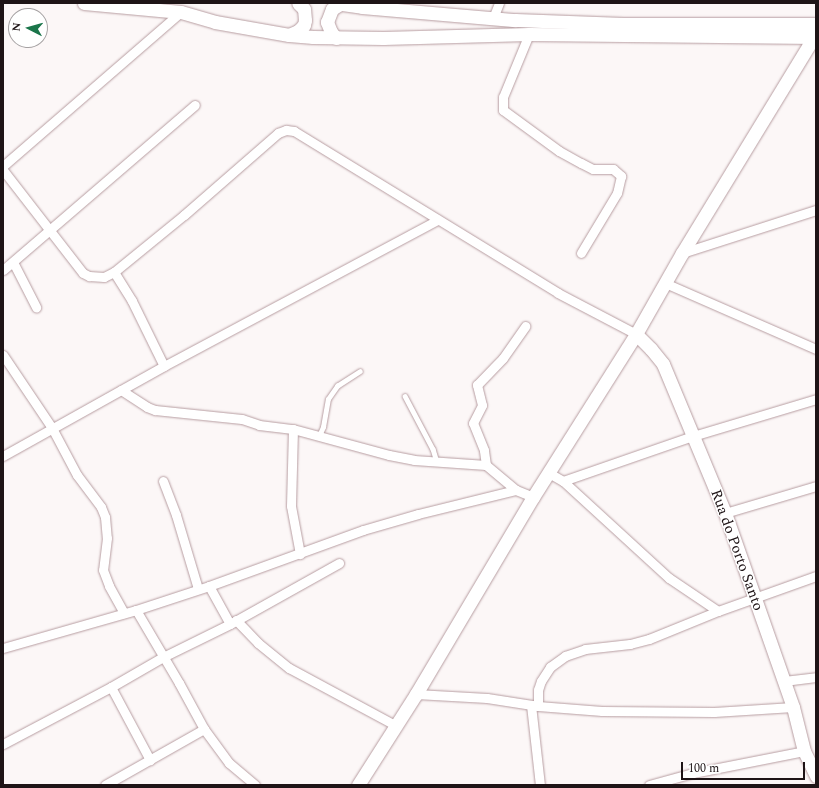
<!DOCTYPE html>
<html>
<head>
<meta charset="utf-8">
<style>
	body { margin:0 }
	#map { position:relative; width:819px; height:788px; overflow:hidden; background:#fcf7f7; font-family:Spectral,serif }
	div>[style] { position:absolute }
	.roads { filter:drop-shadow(0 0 1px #b79da1) drop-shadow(0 0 1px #b79da1) }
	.lane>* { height:4.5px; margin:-2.25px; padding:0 2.25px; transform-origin:2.25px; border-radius:2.25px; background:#fff }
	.street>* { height:9px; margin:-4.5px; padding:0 4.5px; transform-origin:4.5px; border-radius:4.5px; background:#fff }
	.secondary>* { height:13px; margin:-6.5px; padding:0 6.5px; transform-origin:6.5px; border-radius:6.5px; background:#fff }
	span { translate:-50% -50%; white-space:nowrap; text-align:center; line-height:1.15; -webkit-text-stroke:3px #fff; paint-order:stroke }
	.street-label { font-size:15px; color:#1e1416 }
	.frame { position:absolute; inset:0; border:4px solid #1e1416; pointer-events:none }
	.north { position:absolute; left:8px; top:8px; width:40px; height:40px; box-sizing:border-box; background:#fff; border:1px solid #a5a1a2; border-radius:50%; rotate:276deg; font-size:11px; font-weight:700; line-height:16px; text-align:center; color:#1e1416 }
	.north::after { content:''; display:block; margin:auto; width:14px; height:18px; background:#1a754a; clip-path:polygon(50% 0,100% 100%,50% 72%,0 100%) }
	.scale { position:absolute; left:681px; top:762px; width:124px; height:18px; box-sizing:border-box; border:2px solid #1e1416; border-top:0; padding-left:5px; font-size:12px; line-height:14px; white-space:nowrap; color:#1e1416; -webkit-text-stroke:3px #fff; paint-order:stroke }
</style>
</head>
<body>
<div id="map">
	<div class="roads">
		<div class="lane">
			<i style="left:405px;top:396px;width:60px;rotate:62.2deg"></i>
			<i style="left:433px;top:449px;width:14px;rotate:73deg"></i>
			<i style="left:319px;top:436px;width:10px;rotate:-66deg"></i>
			<i style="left:323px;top:427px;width:28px;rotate:-80deg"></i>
			<i style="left:328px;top:399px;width:16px;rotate:-55deg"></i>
			<i style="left:337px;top:386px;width:27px;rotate:-33deg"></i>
		</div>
		<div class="street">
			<i style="left:493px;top:18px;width:16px;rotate:-68deg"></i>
			<i style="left:529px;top:34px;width:68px;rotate:112.4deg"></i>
			<i style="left:503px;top:97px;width:13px;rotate:90deg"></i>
			<i style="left:503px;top:110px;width:69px;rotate:36.2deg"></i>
			<i style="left:559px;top:151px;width:25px;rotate:29deg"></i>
			<i style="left:581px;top:163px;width:13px;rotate:27deg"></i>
			<i style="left:593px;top:169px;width:20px"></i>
			<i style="left:613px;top:169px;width:11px;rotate:41deg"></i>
			<i style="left:621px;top:176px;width:17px;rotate:103deg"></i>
			<i style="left:617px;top:193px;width:70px;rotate:121deg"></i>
			<i style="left:3px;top:166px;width:235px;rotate:-40.9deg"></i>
			<i style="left:3px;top:170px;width:130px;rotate:52.2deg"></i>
			<i style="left:83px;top:273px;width:7px;rotate:27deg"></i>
			<i style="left:89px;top:276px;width:15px;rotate:4deg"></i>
			<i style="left:104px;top:277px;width:11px;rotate:-27deg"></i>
			<i style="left:114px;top:272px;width:90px;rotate:-39.2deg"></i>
			<i style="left:184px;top:215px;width:125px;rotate:-41.1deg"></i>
			<i style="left:278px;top:133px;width:9px;rotate:-21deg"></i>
			<i style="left:286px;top:130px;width:8px;rotate:7deg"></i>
			<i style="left:294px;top:131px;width:310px;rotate:31.5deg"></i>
			<i style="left:558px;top:293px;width:88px;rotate:27.7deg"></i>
			<i style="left:682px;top:253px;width:141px;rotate:-17.8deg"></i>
			<i style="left:13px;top:262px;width:51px;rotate:62.9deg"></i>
			<i style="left:3px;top:270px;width:253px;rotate:-40.7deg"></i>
			<i style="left:114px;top:272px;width:34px;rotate:58deg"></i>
			<i style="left:132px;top:301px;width:72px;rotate:63.8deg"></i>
			<i style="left:665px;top:283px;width:165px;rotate:23.6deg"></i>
			<i style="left:3px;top:355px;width:88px;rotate:56.1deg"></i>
			<i style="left:52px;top:428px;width:53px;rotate:62deg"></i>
			<i style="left:77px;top:475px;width:40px;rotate:53deg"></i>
			<i style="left:101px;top:507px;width:11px;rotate:68deg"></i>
			<i style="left:105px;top:517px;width:21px;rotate:85deg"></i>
			<i style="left:107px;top:538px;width:32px;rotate:97deg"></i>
			<i style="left:103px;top:570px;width:17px;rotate:69deg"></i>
			<i style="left:109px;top:586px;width:31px;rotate:61deg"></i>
			<i style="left:121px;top:390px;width:31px;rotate:33deg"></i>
			<i style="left:147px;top:407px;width:9px;rotate:21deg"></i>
			<i style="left:155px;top:410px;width:87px;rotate:5.9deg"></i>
			<i style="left:242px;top:419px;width:18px;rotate:19deg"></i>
			<i style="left:259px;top:425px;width:34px;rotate:7deg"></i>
			<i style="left:293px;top:429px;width:99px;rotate:15.2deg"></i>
			<i style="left:389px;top:455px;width:25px;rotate:11deg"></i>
			<i style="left:414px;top:460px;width:72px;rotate:4deg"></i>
			<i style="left:486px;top:465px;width:39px;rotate:40deg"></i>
			<i style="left:293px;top:429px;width:77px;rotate:91.5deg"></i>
			<i style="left:291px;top:506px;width:49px;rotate:79.4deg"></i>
			<i style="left:3px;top:456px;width:184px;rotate:-29.2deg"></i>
			<i style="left:164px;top:366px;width:310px;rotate:-28.1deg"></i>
			<i style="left:486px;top:465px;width:15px;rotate:-98deg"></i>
			<i style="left:484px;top:450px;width:29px;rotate:-112deg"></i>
			<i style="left:473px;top:423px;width:20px;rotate:-63deg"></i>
			<i style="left:482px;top:405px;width:21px;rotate:-104deg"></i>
			<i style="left:477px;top:385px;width:37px;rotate:-46deg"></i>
			<i style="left:503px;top:358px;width:39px;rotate:-55deg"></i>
			<i style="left:549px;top:473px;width:16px;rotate:30deg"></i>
			<i style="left:563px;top:481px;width:138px;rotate:-19.1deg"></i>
			<i style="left:693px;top:436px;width:128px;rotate:-16.7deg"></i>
			<i style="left:163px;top:481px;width:36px;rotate:69deg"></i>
			<i style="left:176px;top:515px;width:77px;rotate:73.4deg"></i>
			<i style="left:563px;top:481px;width:144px;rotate:42.5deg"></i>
			<i style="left:669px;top:578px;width:59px;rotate:34deg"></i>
			<i style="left:725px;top:513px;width:95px;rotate:-16.5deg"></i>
			<i style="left:209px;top:586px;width:43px;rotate:61.1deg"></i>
			<i style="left:136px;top:610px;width:85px;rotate:59.5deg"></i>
			<i style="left:179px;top:683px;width:52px;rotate:61.5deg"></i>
			<i style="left:204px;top:729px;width:42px;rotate:53.7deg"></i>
			<i style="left:229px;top:763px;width:34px;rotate:40deg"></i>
			<i style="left:236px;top:620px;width:32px;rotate:46deg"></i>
			<i style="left:258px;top:643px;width:40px;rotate:39deg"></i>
			<i style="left:289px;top:668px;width:120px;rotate:28.3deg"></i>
			<i style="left:3px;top:648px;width:138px;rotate:-15.9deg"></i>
			<i style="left:136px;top:610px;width:77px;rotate:-18.2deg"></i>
			<i style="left:209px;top:586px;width:164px;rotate:-20deg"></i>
			<i style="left:363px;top:530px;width:57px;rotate:-16.2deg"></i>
			<i style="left:418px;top:514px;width:101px;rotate:-13.8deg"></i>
			<i style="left:516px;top:490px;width:18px;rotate:22deg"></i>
			<i style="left:784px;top:681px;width:32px;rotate:-7deg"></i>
			<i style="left:111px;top:687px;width:83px;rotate:61.9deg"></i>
			<i style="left:416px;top:694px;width:71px;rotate:3.2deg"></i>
			<i style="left:487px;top:698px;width:52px;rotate:8.9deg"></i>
			<i style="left:538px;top:706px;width:64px;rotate:4.5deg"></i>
			<i style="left:602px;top:711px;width:112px;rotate:0.5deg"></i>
			<i style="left:714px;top:712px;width:79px;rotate:-3.6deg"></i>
			<i style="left:531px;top:705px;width:81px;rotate:83.6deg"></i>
			<i style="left:538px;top:706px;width:16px;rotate:-90deg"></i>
			<i style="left:538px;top:690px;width:9px;rotate:-72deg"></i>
			<i style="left:541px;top:681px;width:17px;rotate:-57deg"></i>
			<i style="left:550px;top:667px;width:19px;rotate:-36deg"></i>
			<i style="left:565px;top:656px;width:21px;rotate:-19deg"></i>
			<i style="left:585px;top:649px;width:45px;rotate:-6.3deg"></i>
			<i style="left:630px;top:644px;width:20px;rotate:-15deg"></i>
			<i style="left:649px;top:639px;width:74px;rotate:-22.1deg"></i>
			<i style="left:718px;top:611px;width:104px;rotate:-19.7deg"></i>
			<i style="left:3px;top:744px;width:122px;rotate:-27.8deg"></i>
			<i style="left:111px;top:687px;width:60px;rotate:-30deg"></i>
			<i style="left:163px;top:657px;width:75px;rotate:-26.2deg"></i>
			<i style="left:230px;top:624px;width:125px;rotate:-29.2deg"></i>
			<i style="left:105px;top:785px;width:114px;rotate:-29.5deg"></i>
			<i style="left:649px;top:785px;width:46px;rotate:-15.3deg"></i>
			<i style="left:693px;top:773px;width:113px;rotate:-11.2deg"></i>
		</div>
		<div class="secondary">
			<i style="left:84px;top:3px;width:97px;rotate:5.3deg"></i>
			<i style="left:181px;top:12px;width:35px;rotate:16deg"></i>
			<i style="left:215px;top:22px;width:75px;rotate:10deg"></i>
			<i style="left:289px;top:35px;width:24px;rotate:5deg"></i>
			<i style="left:313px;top:37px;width:70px;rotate:0.8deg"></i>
			<i style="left:383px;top:38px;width:146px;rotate:-1.6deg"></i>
			<i style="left:529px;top:34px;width:287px;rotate:0.6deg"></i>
			<i style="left:335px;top:3px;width:27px;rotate:8deg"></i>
			<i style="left:362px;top:7px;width:154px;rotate:4.9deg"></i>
			<i style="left:515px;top:20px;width:108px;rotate:2.1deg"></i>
			<i style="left:623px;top:24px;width:193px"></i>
			<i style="left:289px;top:35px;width:10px;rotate:-24deg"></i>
			<i style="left:298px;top:31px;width:8px;rotate:-45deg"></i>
			<i style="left:304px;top:25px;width:5px;rotate:-79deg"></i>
			<i style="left:305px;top:20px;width:11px;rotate:-95deg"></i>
			<i style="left:304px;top:9px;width:8px;rotate:-135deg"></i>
			<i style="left:336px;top:38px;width:8px;rotate:-130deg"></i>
			<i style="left:331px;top:32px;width:11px;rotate:-112deg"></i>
			<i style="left:327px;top:22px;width:14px;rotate:-69deg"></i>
			<i style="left:332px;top:9px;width:9px;rotate:-32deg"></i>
			<i style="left:636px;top:334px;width:21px;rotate:45deg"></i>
			<i style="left:651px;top:349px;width:19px;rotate:51deg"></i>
			<i style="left:663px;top:364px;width:78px;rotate:67.4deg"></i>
			<i style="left:693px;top:436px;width:83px;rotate:67.4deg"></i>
			<i style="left:725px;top:513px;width:206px;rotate:70.7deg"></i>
			<i style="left:793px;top:707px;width:45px;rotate:76deg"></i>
			<i style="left:804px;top:751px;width:28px;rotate:64deg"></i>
			<i style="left:358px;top:785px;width:108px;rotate:-57.5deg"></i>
			<i style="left:416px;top:694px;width:229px;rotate:-59.3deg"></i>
			<i style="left:533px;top:497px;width:193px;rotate:-57.7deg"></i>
			<i style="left:636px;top:334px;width:93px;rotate:-60.4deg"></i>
			<i style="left:682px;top:253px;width:253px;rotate:-58.6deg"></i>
		</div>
	</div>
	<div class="street-label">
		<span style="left:737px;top:550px;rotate:70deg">Rua do Porto Santo</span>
	</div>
	<div class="frame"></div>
	<div class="north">N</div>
	<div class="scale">100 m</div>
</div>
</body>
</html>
